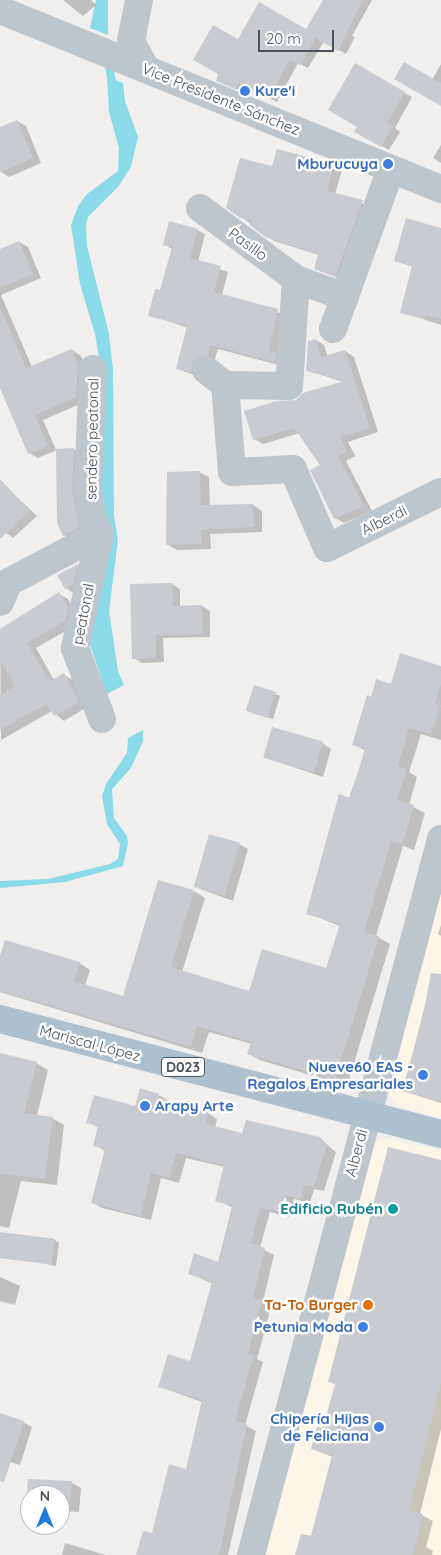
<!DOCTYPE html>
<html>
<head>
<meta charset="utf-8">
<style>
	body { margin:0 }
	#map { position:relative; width:441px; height:1555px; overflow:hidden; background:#f1eeee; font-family:Quicksand,sans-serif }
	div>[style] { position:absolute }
	.commercial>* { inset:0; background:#fcf5e8 }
	.water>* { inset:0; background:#8bdaea }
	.shadow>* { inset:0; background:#0003 }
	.stream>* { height:8px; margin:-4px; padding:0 4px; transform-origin:4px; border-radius:4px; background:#8bdaea }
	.building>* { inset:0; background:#c8cbd1; transform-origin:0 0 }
	.minor>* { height:28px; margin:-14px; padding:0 14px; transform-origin:14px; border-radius:14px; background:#bdc6cd }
	.major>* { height:28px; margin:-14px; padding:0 14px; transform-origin:14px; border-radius:14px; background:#aebfcd }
	.dots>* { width:14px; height:14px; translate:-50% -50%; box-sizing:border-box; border:2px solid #fff; border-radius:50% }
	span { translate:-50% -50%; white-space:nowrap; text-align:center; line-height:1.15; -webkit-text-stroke:5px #fff; paint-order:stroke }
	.shield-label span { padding:1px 4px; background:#fff; border:1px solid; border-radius:4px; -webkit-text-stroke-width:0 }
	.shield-label { font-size:14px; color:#47525c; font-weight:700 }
	.shop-label { font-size:15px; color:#366cbe; font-weight:700 }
	.left { translate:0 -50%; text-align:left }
	.right { translate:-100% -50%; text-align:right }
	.street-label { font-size:15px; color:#47525c }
	.culture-label { font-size:15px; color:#0d838f; font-weight:700 }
	.food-label { font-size:15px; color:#c56008; font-weight:700 }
	.north { position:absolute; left:20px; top:1485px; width:50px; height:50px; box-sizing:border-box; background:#fff; border:1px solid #b5babe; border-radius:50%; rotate:0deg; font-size:14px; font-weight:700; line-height:20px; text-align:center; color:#47525c }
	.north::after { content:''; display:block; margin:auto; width:18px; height:22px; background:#1c77de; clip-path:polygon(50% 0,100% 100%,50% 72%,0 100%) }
	.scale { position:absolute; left:258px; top:30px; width:76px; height:22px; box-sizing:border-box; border:2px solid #47525c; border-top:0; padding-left:6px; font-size:15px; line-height:18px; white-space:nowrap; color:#47525c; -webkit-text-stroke:4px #fff; paint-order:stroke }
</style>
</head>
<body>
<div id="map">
	<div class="commercial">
		<i style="clip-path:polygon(441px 891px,441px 1118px,402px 1107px,392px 1101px,389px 1093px)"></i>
		<i style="clip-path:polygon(383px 1138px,441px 1150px,441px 1555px,265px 1555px,371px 1154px,376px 1142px)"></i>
	</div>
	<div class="water">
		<i style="clip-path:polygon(96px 0,108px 0,108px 35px,90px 28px)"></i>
		<i style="clip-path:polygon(107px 77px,123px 83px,125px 101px,138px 137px,131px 167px,118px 187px,88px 217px,86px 225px,87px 246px,109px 334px,113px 370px,114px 516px,118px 540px,109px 611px,118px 671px,124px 685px,107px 694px,89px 642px,101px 369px,95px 334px,80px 284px,71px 225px,78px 206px,87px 194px,118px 171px,119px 148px,109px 112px)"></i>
		<i style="clip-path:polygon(143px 730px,143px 741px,131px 768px,112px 789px,114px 818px,127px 836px,128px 843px,123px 866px,65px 882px,0 888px,0 881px,48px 879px,110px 864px,118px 859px,120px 844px,107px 824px,102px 796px,106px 784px,127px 753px,128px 738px)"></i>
	</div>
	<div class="shadow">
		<i style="clip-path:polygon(63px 0,91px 0,96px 5px,83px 16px)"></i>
		<i style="clip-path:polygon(324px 0,372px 0,352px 36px,355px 37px,346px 54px,324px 41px,308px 68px,298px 63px,277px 102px,246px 86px,243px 92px,225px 84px,239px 41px,306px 31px)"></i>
		<i style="clip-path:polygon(441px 64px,441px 104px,432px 80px)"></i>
		<i style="clip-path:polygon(355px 65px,412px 97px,395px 128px,400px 132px,389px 150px,356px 132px,359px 127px)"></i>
		<i style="clip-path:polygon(17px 121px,26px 126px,41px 163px,9px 177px,0 171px,0 128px)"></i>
		<i style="clip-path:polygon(441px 145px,441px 163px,433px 158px)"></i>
		<i style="clip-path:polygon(278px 150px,342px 170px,335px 194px,370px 206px,343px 280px,315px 268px,319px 255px,274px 241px,240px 216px,273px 168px)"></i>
		<i style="clip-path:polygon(197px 230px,205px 234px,198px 262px,228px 272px,222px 295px,286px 315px,283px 366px,218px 349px,215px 359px,201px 365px,199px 377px,178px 369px,188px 328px,150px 315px,161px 292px,172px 249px,164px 244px)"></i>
		<i style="clip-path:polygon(19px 242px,28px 247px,41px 278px,1px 295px,32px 367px,72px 350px,81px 356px,87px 370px,85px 402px,43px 420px,56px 450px,74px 449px,83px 455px,88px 532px,73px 540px,64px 535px,57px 450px,38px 458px,29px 453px,0 368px,0 250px)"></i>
		<i style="clip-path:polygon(441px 243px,441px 325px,402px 312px,413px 267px,396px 261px)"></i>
		<i style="clip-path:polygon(316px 340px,324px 345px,328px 357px,345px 351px,354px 357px,378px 432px,348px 442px,355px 456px,346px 461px,372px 511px,344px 523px,335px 518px,322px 465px,300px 433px,263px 444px,254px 439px,296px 401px,343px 382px,307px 370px)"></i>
		<i style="clip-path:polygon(199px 472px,209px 477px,210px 506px,253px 505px,262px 511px,262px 532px,210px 534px,211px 549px,177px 550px,167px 544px)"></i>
		<i style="clip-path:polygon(6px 487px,37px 516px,13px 538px,0 528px,0 492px)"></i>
		<i style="clip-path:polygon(78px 565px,86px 570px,75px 594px,66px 588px)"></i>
		<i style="clip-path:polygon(172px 584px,180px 589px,180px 607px,202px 606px,210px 611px,210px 637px,163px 638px,164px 662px,142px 663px,134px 658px)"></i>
		<i style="clip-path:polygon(59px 594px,68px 599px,77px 614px,74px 626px,36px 648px,54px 680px,64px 675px,73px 680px,87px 707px,64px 721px,52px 711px,1px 740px,0 630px)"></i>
		<i style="clip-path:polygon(441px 667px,441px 740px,421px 734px,409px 772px,417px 777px,409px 805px,425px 813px,414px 850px,403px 846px,376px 936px,390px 944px,347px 1086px,260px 1060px,249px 1054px,252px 1044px,209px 1032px,202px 1053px,0 992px,0 960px,79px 963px,90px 970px,85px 986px,124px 997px,194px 891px,205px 898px,182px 972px,250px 993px,327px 969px,340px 926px,307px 913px,366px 751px,353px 744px,372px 698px,391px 685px)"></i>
		<i style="clip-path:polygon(255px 687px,280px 696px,273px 719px,252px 713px)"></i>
		<i style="clip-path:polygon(322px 743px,331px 749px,323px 777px,263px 757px)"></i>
		<i style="clip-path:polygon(239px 844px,248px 849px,233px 901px,195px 887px)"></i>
		<i style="clip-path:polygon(441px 925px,441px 936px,438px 934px)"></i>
		<i style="clip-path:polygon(430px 986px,441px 988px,441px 1103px,403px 1091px)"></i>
		<i style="clip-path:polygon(0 1055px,36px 1063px,48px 1070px,37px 1116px,52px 1118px,64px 1125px,57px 1185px,21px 1181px,9px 1228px,0 1226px)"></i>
		<i style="clip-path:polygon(158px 1095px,168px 1100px,167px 1103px,208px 1113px,217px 1119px,215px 1128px,243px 1135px,319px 1138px,336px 1152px,324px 1191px,314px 1189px,310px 1203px,294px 1199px,290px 1217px,270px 1212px,260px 1248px,274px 1255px,263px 1302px,271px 1307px,257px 1359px,263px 1362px,245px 1425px,256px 1431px,228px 1555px,138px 1555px,153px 1535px,187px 1470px,202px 1402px,160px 1387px,191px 1362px,213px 1284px,189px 1273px,218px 1264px,233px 1208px,217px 1200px,225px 1167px,186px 1158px,179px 1183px,161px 1178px,151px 1220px,102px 1208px,93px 1203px,105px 1151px,95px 1145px,99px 1128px,88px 1122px,136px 1108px)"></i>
		<i style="clip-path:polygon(441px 1162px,441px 1429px,420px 1514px,433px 1521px,426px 1547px,433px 1551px,432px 1555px,297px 1555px,312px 1538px,333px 1457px,312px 1449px,324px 1430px,336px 1385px,330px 1382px)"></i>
		<i style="clip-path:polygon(55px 1240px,59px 1243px,56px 1266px,26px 1260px)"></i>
		<i style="clip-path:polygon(0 1277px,20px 1286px,15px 1305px,0 1301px)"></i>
		<i style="clip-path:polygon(0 1419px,23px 1422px,32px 1427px,20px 1465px,0 1459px)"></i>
		<i style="clip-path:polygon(29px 1481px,72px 1483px,81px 1488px,79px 1512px,60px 1511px,60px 1495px,30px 1495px,30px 1506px,28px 1504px)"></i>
		<i style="clip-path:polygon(65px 1543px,106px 1555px,62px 1555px)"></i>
	</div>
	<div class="stream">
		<i style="left:108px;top:61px;width:25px;rotate:79deg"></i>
	</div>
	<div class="building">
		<i style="clip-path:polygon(323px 0,363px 0,338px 51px,316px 38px,300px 65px,290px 59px,269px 99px,239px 83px,235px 89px,216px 81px,218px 74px,193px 60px,213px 25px,238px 39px,259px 2px,306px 29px)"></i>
		<i style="clip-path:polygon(404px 62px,441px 83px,441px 106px,394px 79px)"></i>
		<i style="clip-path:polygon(355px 63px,405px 92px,387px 123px,393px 126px,381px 147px,354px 132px,357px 127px,328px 110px)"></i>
		<i style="clip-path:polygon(17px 120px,33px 158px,0 172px,0 127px)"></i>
		<i style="clip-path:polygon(277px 149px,334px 164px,327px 191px,363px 200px,335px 277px,314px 269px,318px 254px,265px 237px,250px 225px,251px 221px,239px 217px,226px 208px,240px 158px,272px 166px)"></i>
		<i style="clip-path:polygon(406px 218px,441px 228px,441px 319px,425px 315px,424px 319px,400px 313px,412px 266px,394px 261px)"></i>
		<i style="clip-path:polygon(169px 221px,198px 229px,190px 258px,221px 266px,214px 292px,278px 309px,269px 353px,276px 351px,275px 362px,210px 345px,208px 355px,193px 361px,191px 373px,176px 369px,187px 326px,148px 316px,155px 289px,160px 290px,172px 247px,163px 245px)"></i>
		<i style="clip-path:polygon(19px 241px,33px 274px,0 288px,0 249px)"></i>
		<i style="clip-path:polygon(0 307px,26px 368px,72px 349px,78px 365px,76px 397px,35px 415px,48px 446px,28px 454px,0 388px)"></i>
		<i style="clip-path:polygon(316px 339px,321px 357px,345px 350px,370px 428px,340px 437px,347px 451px,338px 456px,364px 506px,334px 519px,310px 470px,320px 465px,294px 428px,253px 440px,244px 411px,276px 401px,296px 400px,303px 393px,344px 381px,306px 371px,308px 341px)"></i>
		<i style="clip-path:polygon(74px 448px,72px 490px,80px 527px,63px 536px,57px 523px,56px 449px)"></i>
		<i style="clip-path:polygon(200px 471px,201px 505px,253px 504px,254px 527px,201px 530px,202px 544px,166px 545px,167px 472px)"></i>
		<i style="clip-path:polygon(0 479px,30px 511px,0 539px)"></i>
		<i style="clip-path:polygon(78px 564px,73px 585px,65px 589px,57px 575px)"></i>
		<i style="clip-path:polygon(172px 583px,173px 606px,202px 605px,203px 634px,156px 635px,156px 658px,132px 659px,130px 584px)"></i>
		<i style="clip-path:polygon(59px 592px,68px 607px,65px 621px,27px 643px,50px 681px,64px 673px,79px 702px,54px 716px,46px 704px,0 730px,0 695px,15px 686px,0 660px,0 629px)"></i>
		<i style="clip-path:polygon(400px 653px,441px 666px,441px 685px,435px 703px,441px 705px,431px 735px,409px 728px,398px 766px,407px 769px,397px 800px,414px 805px,402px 844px,391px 841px,364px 932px,379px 936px,335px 1080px,247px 1054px,251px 1042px,197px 1026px,191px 1047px,0 991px,0 956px,5px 940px,80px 962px,74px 981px,123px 996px,158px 880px,194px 890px,171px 967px,249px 991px,262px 949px,326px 968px,340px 924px,306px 914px,339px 794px,350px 798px,365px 749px,352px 745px,367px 695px,371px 697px,376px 679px,391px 684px)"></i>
		<i style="left:254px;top:685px;width:23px;height:27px;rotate:18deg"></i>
		<i style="left:272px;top:727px;width:53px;height:32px;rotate:16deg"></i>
		<i style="left:209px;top:834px;width:32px;height:55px;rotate:16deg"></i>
		<i style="clip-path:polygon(431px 973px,441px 974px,441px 1101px,402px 1091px,422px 1021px)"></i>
		<i style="clip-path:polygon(0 1053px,37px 1062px,24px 1113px,53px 1117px,45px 1179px,0 1174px)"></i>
		<i style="clip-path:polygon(140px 1088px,159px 1094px,157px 1100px,208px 1112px,206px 1124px,242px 1133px,246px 1120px,320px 1137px,327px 1145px,314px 1187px,304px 1185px,301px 1199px,284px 1195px,280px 1212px,260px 1208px,251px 1243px,265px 1248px,253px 1298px,262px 1300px,248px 1354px,254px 1355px,235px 1421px,247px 1424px,219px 1555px,136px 1555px,143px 1531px,152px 1533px,169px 1464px,186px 1469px,202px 1400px,158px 1387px,168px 1354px,190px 1361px,212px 1282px,188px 1274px,194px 1253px,218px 1262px,232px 1206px,215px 1201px,224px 1165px,176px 1153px,169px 1178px,151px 1173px,141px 1216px,91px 1203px,105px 1149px,93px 1146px,98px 1126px,86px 1123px,94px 1095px,135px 1106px)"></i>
		<i style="clip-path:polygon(388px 1147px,441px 1160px,441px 1382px,409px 1510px,423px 1514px,413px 1555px,295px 1555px,301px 1534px,311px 1536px,332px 1455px,311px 1449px,317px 1427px,323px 1428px,335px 1384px,328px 1382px)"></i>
		<i style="left:0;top:1232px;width:55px;height:26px;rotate:7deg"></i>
		<i style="clip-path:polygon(0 1413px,24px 1421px,4px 1482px,0 1481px)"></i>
		<i style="clip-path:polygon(28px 1479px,72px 1481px,70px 1507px,60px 1506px,60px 1495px,30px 1495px,30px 1505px,26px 1505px)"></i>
	</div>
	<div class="minor">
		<i style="left:139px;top:0;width:42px;rotate:101deg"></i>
		<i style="left:131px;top:41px;width:32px;rotate:62deg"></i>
		<i style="left:0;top:10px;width:476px;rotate:22.1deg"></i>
		<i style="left:200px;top:208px;width:119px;rotate:36.5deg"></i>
		<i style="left:345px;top:297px;width:52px;rotate:-159.8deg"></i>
		<i style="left:296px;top:279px;width:107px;rotate:93.7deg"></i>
		<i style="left:289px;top:386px;width:64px;rotate:-179.1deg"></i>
		<i style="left:225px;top:385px;width:87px;rotate:85.4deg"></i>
		<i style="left:232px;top:472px;width:61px;rotate:-2.8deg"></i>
		<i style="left:293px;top:469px;width:86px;rotate:66.7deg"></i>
		<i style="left:327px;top:548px;width:127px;rotate:-26.2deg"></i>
		<i style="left:333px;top:329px;width:170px;rotate:-70.1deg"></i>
		<i style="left:206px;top:370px;width:24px;rotate:38deg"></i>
		<i style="left:100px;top:534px;width:117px;rotate:102.4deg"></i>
		<i style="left:75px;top:648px;width:76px;rotate:69.2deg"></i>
		<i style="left:0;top:602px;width:22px;rotate:-66deg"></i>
		<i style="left:9px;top:582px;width:103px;rotate:-27.8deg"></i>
		<i style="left:100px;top:534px;width:19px;rotate:-115deg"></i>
		<i style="left:92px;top:517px;width:29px;rotate:-98deg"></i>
		<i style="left:88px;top:488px;width:119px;rotate:-87.6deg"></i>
		<i style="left:251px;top:1555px;width:741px;rotate:-75.14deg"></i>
	</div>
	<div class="major">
		<i style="left:0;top:1019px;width:456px;rotate:14.6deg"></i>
	</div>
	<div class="dots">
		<i style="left:245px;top:91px;background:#3f7fe0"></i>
		<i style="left:388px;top:164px;background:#3f7fe0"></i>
		<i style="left:423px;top:1075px;background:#3f7fe0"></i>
		<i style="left:145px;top:1106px;background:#3f7fe0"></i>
		<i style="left:393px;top:1209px;background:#0f9aa8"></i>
		<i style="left:368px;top:1305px;background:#e8710a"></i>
		<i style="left:363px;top:1327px;background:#3f7fe0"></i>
		<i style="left:379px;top:1427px;background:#3f7fe0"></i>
	</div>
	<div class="shield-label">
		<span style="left:183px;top:1067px">D023</span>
	</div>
	<div class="shop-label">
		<span class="left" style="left:255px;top:91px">Kure'i</span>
		<span class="right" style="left:378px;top:164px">Mburucuya</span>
		<span class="right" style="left:413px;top:1075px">Nueve60 EAS -<br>Regalos Empresariales</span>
		<span class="left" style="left:155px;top:1106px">Arapy Arte</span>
		<span class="right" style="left:353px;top:1327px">Petunia Moda</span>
		<span class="right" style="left:369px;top:1427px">Chipería Hijas<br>de Feliciana</span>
	</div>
	<div class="street-label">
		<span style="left:221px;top:99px;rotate:22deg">Vice Presidente Sánchez</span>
		<span style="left:248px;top:244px;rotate:36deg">Pasillo</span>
		<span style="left:92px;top:439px;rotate:-89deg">sendero peatonal</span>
		<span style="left:384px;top:520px;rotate:-26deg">Alberdi</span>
		<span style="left:83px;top:614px;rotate:-79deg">peatonal</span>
		<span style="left:90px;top:1043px;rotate:15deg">Mariscal López</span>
		<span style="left:356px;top:1153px;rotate:-75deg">Alberdi</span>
	</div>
	<div class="culture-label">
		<span class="right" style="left:383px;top:1209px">Edificio Rubén</span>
	</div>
	<div class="food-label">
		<span class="right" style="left:358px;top:1305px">Ta-To Burger</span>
	</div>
	<div class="north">N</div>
	<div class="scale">20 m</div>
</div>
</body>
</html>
